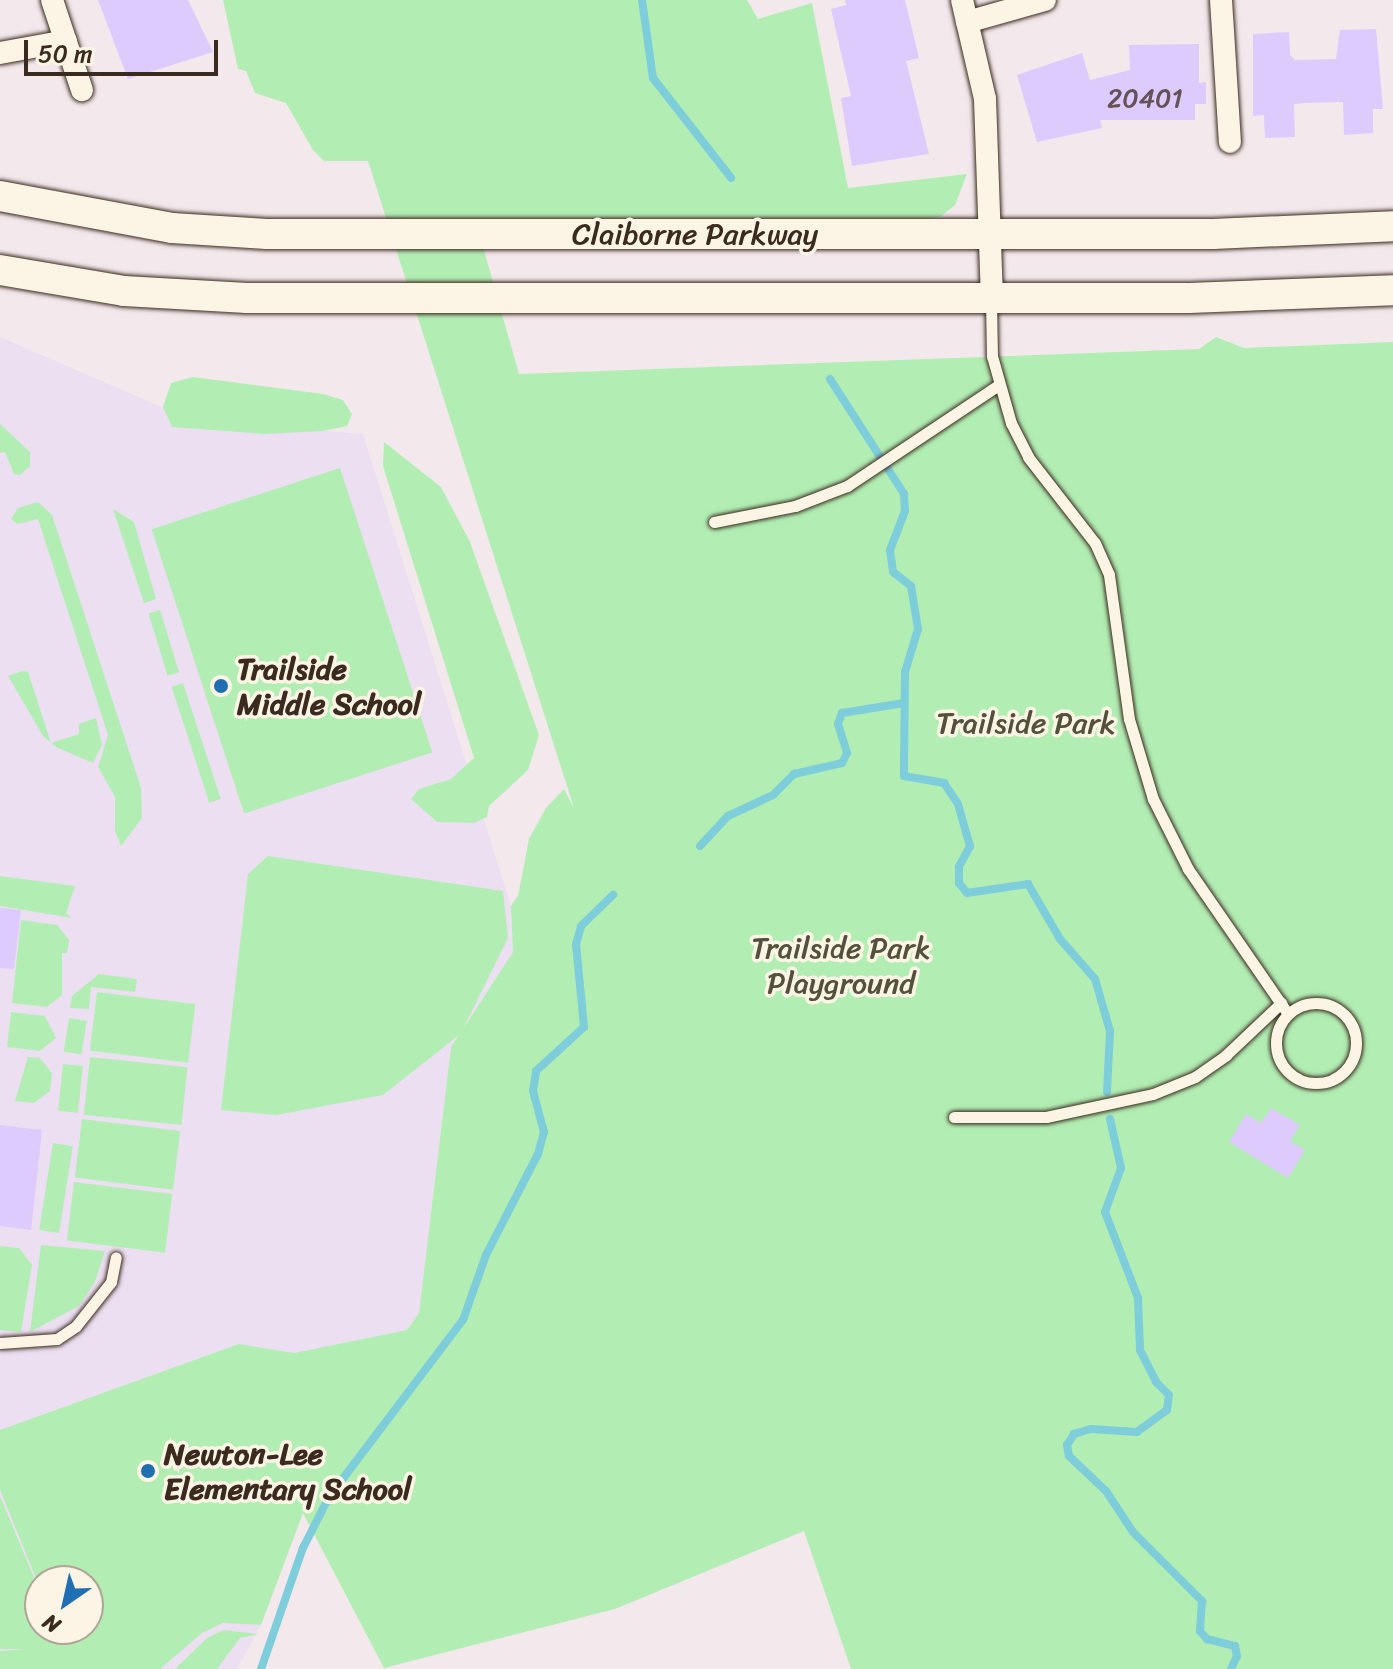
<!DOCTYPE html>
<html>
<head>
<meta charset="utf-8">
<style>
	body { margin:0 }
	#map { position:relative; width:1393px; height:1669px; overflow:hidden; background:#f3e8ec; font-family:Sriracha,sans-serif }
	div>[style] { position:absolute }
	.built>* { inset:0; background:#ecdff1 }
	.green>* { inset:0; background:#b2eeb4; transform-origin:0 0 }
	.stream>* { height:8px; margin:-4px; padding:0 4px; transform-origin:4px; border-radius:4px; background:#7ecdda }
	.building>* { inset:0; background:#ddcbfd }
	.roads { filter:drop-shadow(0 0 2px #3b2a1e) drop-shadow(0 0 2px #3b2a1e) }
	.service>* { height:11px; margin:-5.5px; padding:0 5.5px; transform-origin:5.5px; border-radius:5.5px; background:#fcf5e5 }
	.service>.ring { margin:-5.5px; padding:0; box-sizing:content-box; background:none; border:11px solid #fcf5e5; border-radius:50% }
	.minor>* { height:22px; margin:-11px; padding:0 11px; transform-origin:11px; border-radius:11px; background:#fcf5e5 }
	.secondary>* { height:30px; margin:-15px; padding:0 15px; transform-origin:15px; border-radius:15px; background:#fcf5e5 }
	.dots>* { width:22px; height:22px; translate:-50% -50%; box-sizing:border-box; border:4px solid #fcf5e5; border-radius:50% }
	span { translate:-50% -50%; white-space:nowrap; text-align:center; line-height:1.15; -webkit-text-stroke:7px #fcf5e5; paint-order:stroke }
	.number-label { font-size:26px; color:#645256 }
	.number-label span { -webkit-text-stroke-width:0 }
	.street-label { font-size:30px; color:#3b2a1e }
	.poi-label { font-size:30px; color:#3b2a1e; font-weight:700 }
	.left { translate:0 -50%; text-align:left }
	.park-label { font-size:30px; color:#53513c }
	.north { position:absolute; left:24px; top:1565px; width:80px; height:80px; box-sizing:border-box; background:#fcf5e5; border:2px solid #afa495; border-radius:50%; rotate:214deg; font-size:22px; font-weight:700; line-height:32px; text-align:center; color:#3b2a1e }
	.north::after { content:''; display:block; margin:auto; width:28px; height:36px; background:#1f6fb2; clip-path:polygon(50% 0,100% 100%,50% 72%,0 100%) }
	.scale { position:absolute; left:24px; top:40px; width:194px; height:36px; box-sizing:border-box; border:4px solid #3b2a1e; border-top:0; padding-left:10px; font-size:24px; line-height:28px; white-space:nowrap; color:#3b2a1e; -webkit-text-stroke:6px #fcf5e5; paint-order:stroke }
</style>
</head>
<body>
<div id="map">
	<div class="built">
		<i style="clip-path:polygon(evenodd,0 337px,194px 421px,363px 434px,511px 906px,513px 952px,451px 1047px,419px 1313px,407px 1330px,294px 1353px,261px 1625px,237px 1669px,0 1669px,0 337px,40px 1581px,88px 1581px,88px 1629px,40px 1629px,40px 1581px)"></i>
	</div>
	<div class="green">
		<i style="clip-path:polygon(223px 0,747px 0,758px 19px,812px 3px,848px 188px,967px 174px,955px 205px,940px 217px,919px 220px,476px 222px,519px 374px,1199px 349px,1216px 337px,1244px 348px,1393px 342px,1393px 1669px,851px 1669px,804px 1531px,615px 1609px,384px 1668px,303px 1513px,261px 1625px,223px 1623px,202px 1633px,160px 1669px,0 1669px,0 1651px,24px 1649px,0 1649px,0 1496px,40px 1592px,40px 1629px,88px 1629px,88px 1581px,40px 1581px,40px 1588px,0 1490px,0 1430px,239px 1344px,294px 1353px,407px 1330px,419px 1313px,451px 1047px,459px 1035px,383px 1095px,276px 1115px,221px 1110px,248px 874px,268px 856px,503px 891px,508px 938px,463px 1029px,513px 952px,511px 906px,518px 896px,529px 839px,546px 808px,564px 789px,574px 808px,368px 161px,324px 161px,313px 150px,286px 103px,255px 93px,246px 71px,238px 69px)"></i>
		<i style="clip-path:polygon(193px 377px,323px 394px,343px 400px,352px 414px,347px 426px,323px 431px,265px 434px,172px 427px,163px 407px,171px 383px)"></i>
		<i style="clip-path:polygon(0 424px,30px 452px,30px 466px,20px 475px,14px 474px,5px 452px,0 453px)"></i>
		<i style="clip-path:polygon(384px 442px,441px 487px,470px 542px,539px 735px,528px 770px,489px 806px,487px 817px,474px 823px,437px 822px,411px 799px,419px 789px,451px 779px,474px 758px,383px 466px)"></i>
		<i style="left:340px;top:468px;width:299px;height:198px;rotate:72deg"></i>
		<i style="clip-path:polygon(38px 502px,52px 515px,141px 788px,142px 818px,121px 846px,115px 831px,115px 797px,98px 767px,108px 735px,38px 519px,17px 524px,11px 519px,18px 508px)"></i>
		<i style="clip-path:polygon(113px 509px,134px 522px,156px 599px,144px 603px)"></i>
		<i style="left:160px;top:610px;width:65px;height:12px;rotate:73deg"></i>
		<i style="clip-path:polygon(22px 671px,28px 672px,51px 743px,79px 734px,79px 724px,96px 718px,102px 745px,93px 763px,56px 747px,43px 736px,8px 676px)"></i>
		<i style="left:183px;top:683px;width:122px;height:12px;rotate:72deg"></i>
		<i style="clip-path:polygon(0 876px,75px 886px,66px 913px,72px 918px,0 906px)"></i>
		<i style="clip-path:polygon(21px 920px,57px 925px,69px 940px,67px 953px,62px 953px,62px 995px,47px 1007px,12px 1003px)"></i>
		<i style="clip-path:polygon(99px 974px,137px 979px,135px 992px,91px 987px,89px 1009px,70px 1008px,72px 996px)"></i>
		<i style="left:97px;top:992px;width:99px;height:59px;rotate:7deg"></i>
		<i style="clip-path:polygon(11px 1012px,45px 1016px,56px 1038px,40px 1051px,7px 1047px)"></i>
		<i style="left:69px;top:1018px;width:18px;height:34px;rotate:9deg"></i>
		<i style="clip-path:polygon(28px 1057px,40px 1058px,52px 1073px,50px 1091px,34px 1103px,15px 1101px)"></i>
		<i style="left:90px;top:1057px;width:98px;height:58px;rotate:6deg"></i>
		<i style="left:63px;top:1064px;width:20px;height:47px;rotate:6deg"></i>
		<i style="left:82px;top:1119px;width:99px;height:59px;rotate:7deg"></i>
		<i style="left:53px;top:1143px;width:20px;height:88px;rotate:9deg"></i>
		<i style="left:74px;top:1182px;width:99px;height:59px;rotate:7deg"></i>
		<i style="clip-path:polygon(41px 1245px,105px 1251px,95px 1282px,79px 1306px,30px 1332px)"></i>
		<i style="clip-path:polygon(0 1246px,19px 1248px,32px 1265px,21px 1332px,0 1330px)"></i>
		<i style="clip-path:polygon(224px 1630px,258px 1634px,240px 1638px,217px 1669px,175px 1669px,207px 1638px)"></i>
	</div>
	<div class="stream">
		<i style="left:642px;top:0;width:79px;rotate:82deg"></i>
		<i style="left:653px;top:78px;width:127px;rotate:52deg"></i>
		<i style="left:830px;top:379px;width:137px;rotate:57.2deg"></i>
		<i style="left:904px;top:494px;width:17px;rotate:87deg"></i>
		<i style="left:905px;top:511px;width:42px;rotate:111deg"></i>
		<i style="left:890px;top:550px;width:22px;rotate:82deg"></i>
		<i style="left:893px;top:572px;width:23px;rotate:38deg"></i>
		<i style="left:911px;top:586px;width:44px;rotate:80.8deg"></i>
		<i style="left:918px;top:629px;width:45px;rotate:106.8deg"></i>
		<i style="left:905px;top:672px;width:104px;rotate:90.6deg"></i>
		<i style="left:904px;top:776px;width:41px;rotate:9.9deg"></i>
		<i style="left:944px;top:783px;width:25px;rotate:56deg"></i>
		<i style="left:958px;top:804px;width:44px;rotate:74.1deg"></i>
		<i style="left:970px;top:846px;width:24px;rotate:118deg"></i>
		<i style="left:959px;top:867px;width:16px;rotate:90deg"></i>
		<i style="left:959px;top:883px;width:13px;rotate:51deg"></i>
		<i style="left:967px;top:893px;width:62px;rotate:-8.4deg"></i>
		<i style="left:1028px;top:884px;width:64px;rotate:59.8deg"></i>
		<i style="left:1060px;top:939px;width:53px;rotate:48.8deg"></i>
		<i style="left:1095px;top:979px;width:54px;rotate:73.9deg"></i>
		<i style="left:1110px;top:1031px;width:61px;rotate:92.8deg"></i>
		<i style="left:700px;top:846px;width:41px;rotate:-47deg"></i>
		<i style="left:728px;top:816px;width:50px;rotate:-25deg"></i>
		<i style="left:773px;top:795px;width:30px;rotate:-45deg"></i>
		<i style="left:794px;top:774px;width:49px;rotate:-12.9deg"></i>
		<i style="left:842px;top:763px;width:11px;rotate:-63deg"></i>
		<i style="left:847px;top:753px;width:30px;rotate:-107deg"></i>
		<i style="left:838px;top:724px;width:12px;rotate:-70deg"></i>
		<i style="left:842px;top:713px;width:63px;rotate:-9.2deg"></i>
		<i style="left:1110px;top:1119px;width:50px;rotate:77.3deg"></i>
		<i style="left:1121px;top:1168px;width:47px;rotate:110deg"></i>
		<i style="left:1105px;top:1212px;width:92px;rotate:69deg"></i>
		<i style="left:1138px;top:1298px;width:52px;rotate:87.8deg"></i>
		<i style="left:1140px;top:1350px;width:36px;rotate:63deg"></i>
		<i style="left:1156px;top:1382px;width:18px;rotate:45deg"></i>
		<i style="left:1169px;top:1395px;width:15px;rotate:98deg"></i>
		<i style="left:1167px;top:1410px;width:37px;rotate:144deg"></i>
		<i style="left:1137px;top:1432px;width:46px;rotate:-176.3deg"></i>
		<i style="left:1091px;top:1429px;width:18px;rotate:164deg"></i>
		<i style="left:1074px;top:1434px;width:13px;rotate:122deg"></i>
		<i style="left:1067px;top:1445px;width:11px;rotate:80deg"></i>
		<i style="left:1069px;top:1456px;width:51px;rotate:43.4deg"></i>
		<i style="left:1106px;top:1491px;width:49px;rotate:56.6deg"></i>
		<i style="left:1133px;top:1532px;width:98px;rotate:45deg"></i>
		<i style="left:1202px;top:1601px;width:30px;rotate:94deg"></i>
		<i style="left:1200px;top:1631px;width:11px;rotate:49deg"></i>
		<i style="left:1207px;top:1639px;width:29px;rotate:14deg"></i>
		<i style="left:1235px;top:1646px;width:10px;rotate:79deg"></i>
		<i style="left:1237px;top:1656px;width:14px;rotate:115deg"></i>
		<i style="left:261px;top:1669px;width:128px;rotate:-70.9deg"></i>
		<i style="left:303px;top:1548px;width:57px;rotate:-63deg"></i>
		<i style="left:329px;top:1497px;width:222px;rotate:-52.9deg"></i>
		<i style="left:463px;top:1320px;width:69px;rotate:-70.5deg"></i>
		<i style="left:486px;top:1255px;width:114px;rotate:-62.8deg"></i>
		<i style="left:538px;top:1154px;width:23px;rotate:-75deg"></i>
		<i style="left:544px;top:1132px;width:42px;rotate:-105deg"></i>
		<i style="left:533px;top:1091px;width:20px;rotate:-81deg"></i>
		<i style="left:536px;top:1071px;width:65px;rotate:-42.5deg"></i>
		<i style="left:584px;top:1027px;width:83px;rotate:-95.5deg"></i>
		<i style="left:576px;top:944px;width:19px;rotate:-74deg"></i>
		<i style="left:581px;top:926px;width:45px;rotate:-44.1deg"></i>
	</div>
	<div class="building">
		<i style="clip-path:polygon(98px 0,188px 0,213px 52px,128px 79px)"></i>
		<i style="clip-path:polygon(845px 0,905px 0,919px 58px,906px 61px,929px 154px,852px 166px,841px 98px,851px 96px,831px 9px,846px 5px)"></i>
		<i style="clip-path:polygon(1376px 29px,1383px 109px,1373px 109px,1373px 133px,1344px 135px,1343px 102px,1304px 103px,1294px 104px,1295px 137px,1265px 138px,1264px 115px,1253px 116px,1253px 34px,1289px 32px,1290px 55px,1295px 60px,1336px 59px,1340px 30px)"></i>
		<i style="clip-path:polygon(1199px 44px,1199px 83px,1206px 82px,1206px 104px,1195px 104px,1195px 120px,1100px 120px,1102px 128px,1037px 142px,1017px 75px,1082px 53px,1090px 80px,1130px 70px,1129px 45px)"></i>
		<i style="clip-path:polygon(0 908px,21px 910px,14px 969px,0 968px)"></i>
		<i style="clip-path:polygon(1271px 1108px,1300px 1125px,1290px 1141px,1305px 1150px,1288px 1178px,1229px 1142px,1246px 1114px,1261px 1123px)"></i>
		<i style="clip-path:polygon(0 1125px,42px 1130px,31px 1230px,0 1226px)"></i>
	</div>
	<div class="roads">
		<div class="service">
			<i style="left:991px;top:300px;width:56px;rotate:89deg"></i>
			<i style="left:992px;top:356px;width:70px;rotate:74.2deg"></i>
			<i style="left:1011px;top:423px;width:38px;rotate:63deg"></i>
			<i style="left:1028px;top:457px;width:109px;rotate:52.1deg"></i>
			<i style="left:1095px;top:543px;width:35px;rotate:66deg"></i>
			<i style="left:1109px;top:575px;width:145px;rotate:82.1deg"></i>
			<i style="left:1129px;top:719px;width:84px;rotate:73.3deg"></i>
			<i style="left:1153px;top:799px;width:78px;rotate:63.4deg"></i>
			<i style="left:1188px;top:869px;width:176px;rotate:55.4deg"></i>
			<i style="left:714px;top:522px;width:83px;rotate:-11.2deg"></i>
			<i style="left:795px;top:506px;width:56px;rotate:-21deg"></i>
			<i style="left:847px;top:486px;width:180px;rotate:-33.7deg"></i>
			<i class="ring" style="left:1276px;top:1003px;width:69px;height:69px"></i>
			<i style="left:954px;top:1117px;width:92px"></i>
			<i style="left:1046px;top:1117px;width:109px;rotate:-12.1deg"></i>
			<i style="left:1153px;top:1094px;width:45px;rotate:-22deg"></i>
			<i style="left:1195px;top:1077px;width:38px;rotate:-35deg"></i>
			<i style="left:1226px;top:1055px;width:76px;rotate:-43.4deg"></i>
			<i style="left:0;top:1343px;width:57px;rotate:-4deg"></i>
			<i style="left:57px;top:1339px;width:23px;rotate:-34deg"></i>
			<i style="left:76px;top:1326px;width:56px;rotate:-51.5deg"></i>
			<i style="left:111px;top:1282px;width:25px;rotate:-79deg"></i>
		</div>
		<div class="minor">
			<i style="left:52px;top:0;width:95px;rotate:71.6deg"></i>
			<i style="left:962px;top:0;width:102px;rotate:76.9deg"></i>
			<i style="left:985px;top:99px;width:199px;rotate:88deg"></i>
			<i style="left:1221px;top:0;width:142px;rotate:86.4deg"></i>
			<i style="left:967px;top:22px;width:81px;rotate:-15.8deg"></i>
			<i style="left:0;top:53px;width:67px;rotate:-10.3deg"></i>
		</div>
		<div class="secondary">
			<i style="left:0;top:196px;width:175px;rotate:10.5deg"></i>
			<i style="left:172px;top:228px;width:95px;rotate:3.6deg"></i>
			<i style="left:267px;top:234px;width:946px"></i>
			<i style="left:1213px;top:234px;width:180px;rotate:-2.5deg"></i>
			<i style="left:0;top:270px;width:126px;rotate:9.6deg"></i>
			<i style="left:124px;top:291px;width:123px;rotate:3.3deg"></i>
			<i style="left:247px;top:298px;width:942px"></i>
			<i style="left:1189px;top:298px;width:204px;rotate:-2.2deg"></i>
		</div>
	</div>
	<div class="dots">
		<i style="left:221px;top:686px;background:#1f6fb2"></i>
		<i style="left:148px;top:1471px;background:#1f6fb2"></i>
	</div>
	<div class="number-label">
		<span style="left:1145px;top:99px">20401</span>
	</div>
	<div class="street-label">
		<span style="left:695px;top:234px">Claiborne Parkway</span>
	</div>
	<div class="poi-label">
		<span class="left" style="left:237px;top:686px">Trailside<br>Middle School</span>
		<span class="left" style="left:164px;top:1471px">Newton-Lee<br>Elementary School</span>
	</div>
	<div class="park-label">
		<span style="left:1026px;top:723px">Trailside Park</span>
		<span style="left:841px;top:965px">Trailside Park<br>Playground</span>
	</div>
	<div class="north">N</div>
	<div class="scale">50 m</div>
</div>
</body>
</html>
